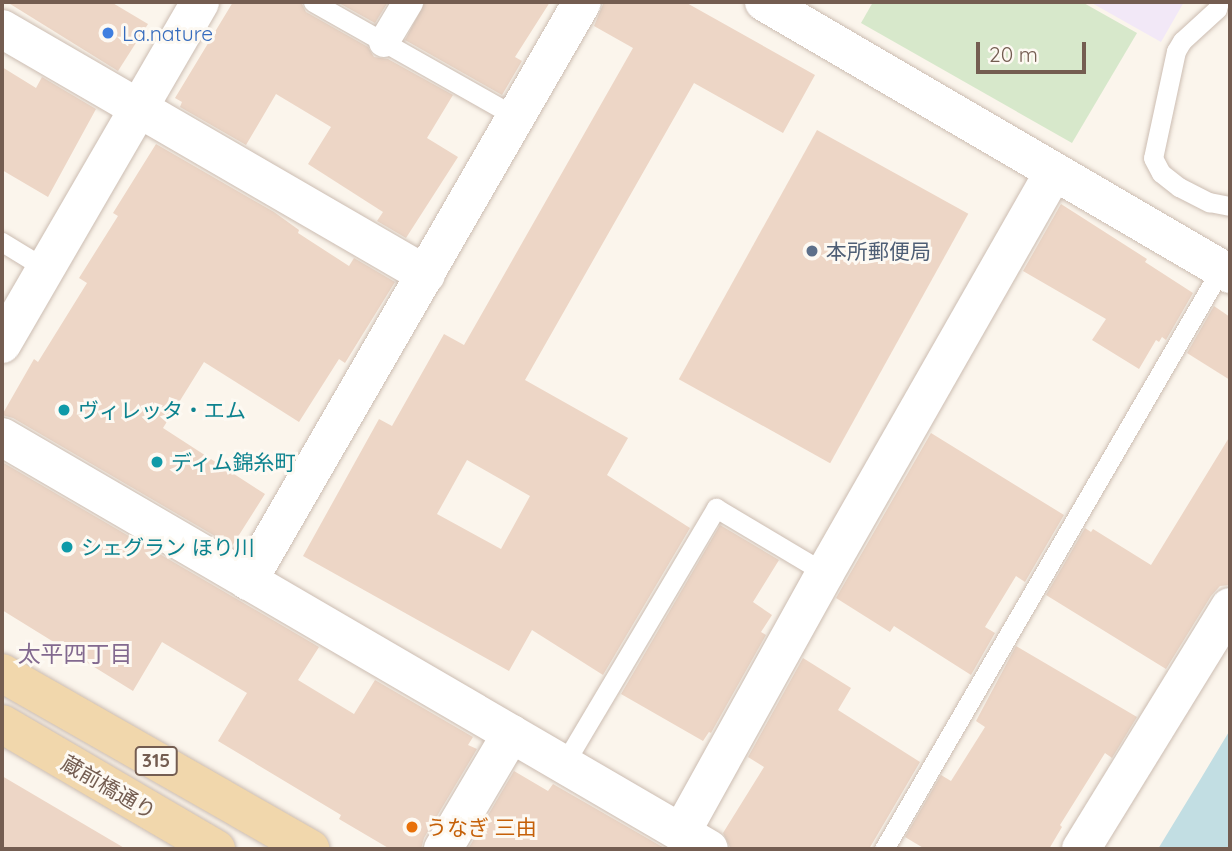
<!DOCTYPE html>
<html>
<head>
<meta charset="utf-8">
<style>
	body { margin:0 }
	#map { position:relative; width:1232px; height:851px; overflow:hidden; background:#fbf5ec; font-family:Quicksand,"Noto Sans JP",sans-serif }
	div>[style] { position:absolute }
	.education>* { inset:0; background:#f2e8f7 }
	.green>* { inset:0; background:#d7e8cb }
	.water>* { inset:0; background:#c2dee3 }
	.building>* { inset:0; background:#edd6c6; transform-origin:0 0 }
	.roads { filter:drop-shadow(0 0 2px #ccbdb2) drop-shadow(0 0 2px #ccbdb2) }
	.service>* { height:19px; margin:-9.5px; padding:0 9.5px; transform-origin:9.5px; border-radius:9.5px; background:#fff }
	.pedestrian>* { height:30px; margin:-15px; padding:0 15px; transform-origin:15px; border-radius:15px; background:#fff }
	.minor>* { height:38px; margin:-19px; padding:0 19px; transform-origin:19px; border-radius:19px; background:#fff }
	.tertiary>* { height:38px; margin:-19px; padding:0 19px; transform-origin:19px; border-radius:19px; background:#fff }
	.primary>* { height:38px; margin:-19px; padding:0 19px; transform-origin:19px; border-radius:19px; background:#f1d7ac }
	.dots>* { width:19px; height:19px; translate:-50% -50%; box-sizing:border-box; border:4px solid #fdf9f2; border-radius:50% }
	span { translate:-50% -50%; white-space:nowrap; text-align:center; line-height:1.15; -webkit-text-stroke:6px #fdf9f2; paint-order:stroke }
	.shield-label span { padding:2px 5px; background:#fdf9f2; border:2px solid; border-radius:5px; -webkit-text-stroke-width:0 }
	.shield-label { font-size:19px; color:#745d51; font-weight:700 }
	.shop-label { font-size:21px; color:#366cbe }
	.left { translate:0 -50%; text-align:left }
	.service-label { font-size:21px; color:#4e5e75 }
	.culture-label { font-size:21px; color:#0d838f }
	.street-label { font-size:21px; color:#745d51 }
	.food-label { font-size:21px; color:#c56008 }
	.neighbourhood-label { font-size:23px; color:#82698f }
	.frame { position:absolute; inset:0; border:4px solid #745d51; pointer-events:none }
	.scale { position:absolute; left:976px; top:42px; width:110px; height:32px; box-sizing:border-box; border:4px solid #745d51; border-top:0; padding-left:9px; font-size:21px; line-height:24px; white-space:nowrap; color:#745d51; -webkit-text-stroke:5px #fdf9f2; paint-order:stroke }
</style>
</head>
<body>
<div id="map">
	<div class="education">
		<i style="clip-path:polygon(1090px 2px,1184px 2px,1161px 42px)"></i>
	</div>
	<div class="green">
		<i style="clip-path:polygon(873px 2px,1082px 2px,1137px 33px,1072px 143px,861px 23px)"></i>
	</div>
	<div class="water">
		<i style="clip-path:polygon(1230px 730px,1230px 849px,1158px 849px,1200px 780px)"></i>
	</div>
	<div class="building">
		<i style="clip-path:polygon(7px 2px,111px 2px,148px 24px,118px 71px)"></i>
		<i style="clip-path:polygon(233px 2px,301px 2px,306px 12px,368px 47px,374px 57px,388px 59px,453px 95px,427px 138px,458px 157px,406px 238px,377px 221px,383px 212px,308px 164px,331px 127px,276px 94px,246px 145px,180px 107px,182px 102px,175px 98px)"></i>
		<i style="clip-path:polygon(337px 2px,388px 2px,375px 23px)"></i>
		<i style="clip-path:polygon(425px 2px,550px 2px,515px 57px,522px 61px,502px 95px,405px 40px)"></i>
		<i style="clip-path:polygon(evenodd,604px 2px,685px 2px,815px 75px,783px 133px,694px 83px,525px 380px,628px 438px,607px 475px,690px 528px,603px 675px,532px 630px,509px 671px,303px 556px,379px 419px,392px 426px,444px 334px,464px 345px,633px 48px,594px 26px,604px 2px,467px 460px,530px 496px,501px 549px,437px 514px,467px 460px)"></i>
		<i style="clip-path:polygon(2px 67px,36px 88px,42px 77px,96px 109px,48px 197px,2px 170px)"></i>
		<i style="left:817px;top:130px;width:173px;height:285px;rotate:29deg"></i>
		<i style="clip-path:polygon(156px 144px,274px 212px,299px 230px,298px 233px,349px 266px,354px 258px,395px 282px,345px 363px,339px 359px,299px 422px,204px 362px,163px 428px,265px 494px,232px 546px,13px 418px,2px 415px,34px 359px,38px 362px,87px 283px,79px 278px,118px 216px,113px 213px)"></i>
		<i style="clip-path:polygon(1061px 204px,1147px 259px,1145px 262px,1193px 293px,1166px 340px,1162px 337px,1159px 342px,1156px 340px,1139px 369px,1092px 340px,1106px 319px,1023px 271px)"></i>
		<i style="clip-path:polygon(1214px 306px,1230px 317px,1230px 380px,1187px 353px)"></i>
		<i style="clip-path:polygon(931px 433px,1064px 515px,1025px 582px,1016px 576px,985px 627px,995px 633px,971px 675px,894px 626px,890px 632px,836px 598px)"></i>
		<i style="clip-path:polygon(1230px 436px,1230px 585px,1220px 586px,1211px 596px,1166px 669px,1046px 595px,1085px 528px,1091px 532px,1093px 529px,1151px 565px)"></i>
		<i style="clip-path:polygon(2px 462px,319px 647px,298px 680px,354px 714px,375px 680px,473px 737px,468px 745px,477px 749px,424px 838px,421px 849px,390px 849px,339px 819px,341px 815px,218px 741px,247px 693px,162px 642px,133px 691px,2px 610px)"></i>
		<i style="clip-path:polygon(720px 525px,779px 560px,753px 602px,772px 615px,761px 632px,766px 635px,711px 733px,709px 732px,703px 741px,621px 694px)"></i>
		<i style="clip-path:polygon(1016px 646px,1137px 717px,1112px 758px,1105px 753px,1060px 825px,1062px 827px,1049px 849px,925px 849px,905px 837px,941px 775px,951px 781px,985px 727px,976px 721px)"></i>
		<i style="clip-path:polygon(803px 658px,851px 688px,838px 710px,920px 762px,869px 849px,731px 849px,723px 833px,764px 767px,748px 757px)"></i>
		<i style="clip-path:polygon(514px 771px,548px 791px,553px 784px,666px 849px,468px 849px)"></i>
		<i style="clip-path:polygon(2px 776px,126px 849px,2px 849px)"></i>
	</div>
	<div class="roads">
		<div class="service">
			<i style="left:313px;top:2px;width:233px;rotate:29.5deg"></i>
			<i style="left:1219px;top:2px;width:7px;rotate:106deg"></i>
			<i style="left:1217px;top:9px;width:47px;rotate:137.6deg"></i>
			<i style="left:1182px;top:41px;width:12px;rotate:121deg"></i>
			<i style="left:1176px;top:51px;width:109px;rotate:102.1deg"></i>
			<i style="left:1153px;top:158px;width:17px;rotate:62deg"></i>
			<i style="left:1161px;top:173px;width:23px;rotate:38deg"></i>
			<i style="left:1179px;top:187px;width:34px;rotate:27deg"></i>
			<i style="left:1209px;top:202px;width:21px;rotate:11deg"></i>
			<i style="left:2px;top:242px;width:52px;rotate:31.5deg"></i>
			<i style="left:564px;top:764px;width:298px;rotate:-59.3deg"></i>
			<i style="left:716px;top:508px;width:127px;rotate:30.8deg"></i>
			<i style="left:884px;top:849px;width:671px;rotate:-59.84deg"></i>
		</div>
		<div class="pedestrian">
			<i style="left:384px;top:42px;width:47px;rotate:-59deg"></i>
		</div>
		<div class="minor">
			<i style="left:2px;top:29px;width:490px;rotate:30.1deg"></i>
			<i style="left:2px;top:437px;width:818px;rotate:30.23deg"></i>
			<i style="left:248px;top:581px;width:668px;rotate:-60.02deg"></i>
			<i style="left:681px;top:833px;width:297px;rotate:-61deg"></i>
			<i style="left:825px;top:573px;width:462px;rotate:-60.3deg"></i>
			<i style="left:443px;top:849px;width:134px;rotate:-59.4deg"></i>
			<i style="left:1081px;top:849px;width:284px;rotate:-58.4deg"></i>
		</div>
		<div class="tertiary">
			<i style="left:764px;top:2px;width:540px;rotate:30.27deg"></i>
			<i style="left:2px;top:344px;width:395px;rotate:-59.9deg"></i>
		</div>
		<div class="primary">
			<i style="left:2px;top:673px;width:355px;rotate:29.7deg"></i>
			<i style="left:2px;top:724px;width:248px;rotate:30.3deg"></i>
		</div>
	</div>
	<div class="dots">
		<i style="left:108px;top:33px;background:#3f7fe0"></i>
		<i style="left:812px;top:251px;background:#5c6f8a"></i>
		<i style="left:64px;top:410px;background:#0f9aa8"></i>
		<i style="left:157px;top:462px;background:#0f9aa8"></i>
		<i style="left:67px;top:547px;background:#0f9aa8"></i>
		<i style="left:412px;top:827px;background:#e8710a"></i>
	</div>
	<div class="shield-label">
		<span style="left:156px;top:761px">315</span>
	</div>
	<div class="shop-label">
		<span class="left" style="left:122px;top:33px">La.nature</span>
	</div>
	<div class="service-label">
		<span class="left" style="left:826px;top:251px">本所郵便局</span>
	</div>
	<div class="culture-label">
		<span class="left" style="left:78px;top:410px">ヴィレッタ・エム</span>
		<span class="left" style="left:171px;top:462px">ディム錦糸町</span>
		<span class="left" style="left:81px;top:547px">シェグラン ほり川</span>
	</div>
	<div class="street-label">
		<span style="left:109px;top:787px;rotate:30deg">蔵前橋通り</span>
	</div>
	<div class="food-label">
		<span class="left" style="left:426px;top:827px">うなぎ 三由</span>
	</div>
	<div class="neighbourhood-label">
		<span style="left:75px;top:654px">太平四丁目</span>
	</div>
	<div class="frame"></div>
	<div class="scale">20 m</div>
</div>
</body>
</html>
